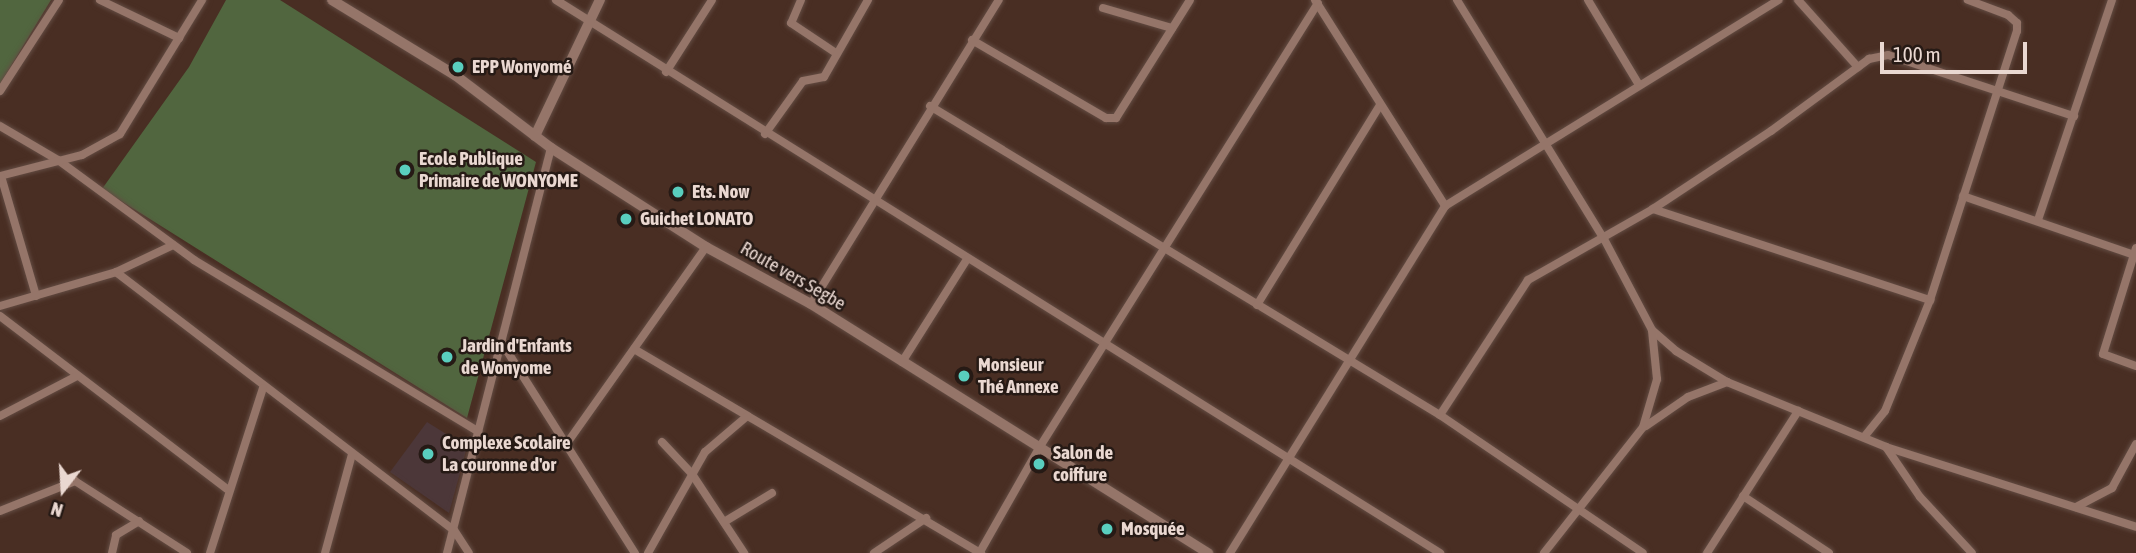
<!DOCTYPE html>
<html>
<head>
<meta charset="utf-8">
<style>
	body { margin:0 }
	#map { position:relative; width:2136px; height:553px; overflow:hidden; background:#492e23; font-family:"Asap Condensed",sans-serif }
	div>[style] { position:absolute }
	.education>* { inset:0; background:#4c3739 }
	.green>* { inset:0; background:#51663f }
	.roads { filter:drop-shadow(0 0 2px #634c43) drop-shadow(0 0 2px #634c43) }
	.minor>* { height:8px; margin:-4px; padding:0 4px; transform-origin:4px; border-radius:4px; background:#957569 }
	.tertiary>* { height:10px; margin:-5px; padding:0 5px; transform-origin:5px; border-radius:5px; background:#957569 }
	.secondary>* { height:10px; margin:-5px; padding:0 5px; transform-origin:5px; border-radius:5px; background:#957569 }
	.dots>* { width:19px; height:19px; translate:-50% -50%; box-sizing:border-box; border:4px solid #261a15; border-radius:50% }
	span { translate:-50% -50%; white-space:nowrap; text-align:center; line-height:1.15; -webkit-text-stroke:5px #261a15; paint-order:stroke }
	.poi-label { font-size:19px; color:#ead8d1; font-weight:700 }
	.left { translate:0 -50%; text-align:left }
	.street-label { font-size:19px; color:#ead8d1 }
	.north { position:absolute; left:28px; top:455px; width:70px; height:70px; -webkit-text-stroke:5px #261a15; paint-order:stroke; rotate:197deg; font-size:19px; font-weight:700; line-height:28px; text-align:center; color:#ead8d1 }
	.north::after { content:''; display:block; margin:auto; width:24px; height:32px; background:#ead8d1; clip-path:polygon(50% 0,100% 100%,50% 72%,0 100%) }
	.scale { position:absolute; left:1880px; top:42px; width:147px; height:32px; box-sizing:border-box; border:4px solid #ead8d1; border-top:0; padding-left:9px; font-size:21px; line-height:24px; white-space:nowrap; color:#ead8d1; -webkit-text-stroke:5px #261a15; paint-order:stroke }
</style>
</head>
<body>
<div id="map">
	<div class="education">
		<i style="clip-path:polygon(427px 422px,467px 447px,449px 513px,390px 472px)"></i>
	</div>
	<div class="green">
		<i style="clip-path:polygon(0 0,51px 0,0 84px)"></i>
		<i style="clip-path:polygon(226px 0,280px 0,536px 162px,467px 418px,102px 189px,189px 67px)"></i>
	</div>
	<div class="roads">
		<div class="minor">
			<i style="left:100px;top:0;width:88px;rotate:25.7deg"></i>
			<i style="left:556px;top:0;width:1043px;rotate:32.03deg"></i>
			<i style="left:801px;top:0;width:25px;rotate:113deg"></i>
			<i style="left:791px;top:23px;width:54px;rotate:33.7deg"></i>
			<i style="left:1315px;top:0;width:244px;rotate:57.7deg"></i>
			<i style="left:1457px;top:0;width:278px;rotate:58.4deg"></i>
			<i style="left:1603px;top:237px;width:105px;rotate:62.2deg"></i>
			<i style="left:1652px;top:330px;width:32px;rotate:41deg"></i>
			<i style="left:1676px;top:351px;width:60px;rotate:31.3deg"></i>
			<i style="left:1727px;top:382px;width:172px;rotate:22.2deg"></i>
			<i style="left:1886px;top:447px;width:262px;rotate:17.7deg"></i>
			<i style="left:1588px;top:0;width:99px;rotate:59deg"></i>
			<i style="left:1798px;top:0;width:90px;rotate:48.2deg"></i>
			<i style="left:1103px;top:8px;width:72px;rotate:16.2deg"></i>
			<i style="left:972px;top:40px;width:155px;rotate:30.2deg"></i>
			<i style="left:1106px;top:118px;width:10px"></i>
			<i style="left:1116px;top:118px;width:139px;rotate:-57.9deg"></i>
			<i style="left:666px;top:72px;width:85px;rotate:-57.4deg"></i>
			<i style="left:0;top:91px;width:108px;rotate:-57deg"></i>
			<i style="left:930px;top:106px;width:596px;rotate:31.21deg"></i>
			<i style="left:1440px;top:415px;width:245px;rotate:34.2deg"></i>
			<i style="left:0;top:126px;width:67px;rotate:30.4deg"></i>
			<i style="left:58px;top:160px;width:169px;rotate:36.3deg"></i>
			<i style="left:194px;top:260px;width:332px;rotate:31.1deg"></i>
			<i style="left:765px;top:134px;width:65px;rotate:-54.4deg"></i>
			<i style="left:803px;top:81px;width:21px;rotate:-11deg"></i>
			<i style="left:824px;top:77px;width:89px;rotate:-60.3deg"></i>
			<i style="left:0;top:176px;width:85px;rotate:-14.4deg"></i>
			<i style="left:82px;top:155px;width:43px;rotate:-28.9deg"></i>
			<i style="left:120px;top:134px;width:157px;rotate:-58.5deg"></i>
			<i style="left:1px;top:176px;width:125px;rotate:73.7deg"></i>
			<i style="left:1963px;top:196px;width:181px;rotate:19deg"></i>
			<i style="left:1653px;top:209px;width:292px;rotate:18.2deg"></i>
			<i style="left:2038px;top:220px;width:232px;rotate:-71.4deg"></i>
			<i style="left:2136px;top:248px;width:111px;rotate:107.3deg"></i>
			<i style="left:2103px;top:354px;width:35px;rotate:20deg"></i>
			<i style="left:116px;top:272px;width:425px;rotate:37.4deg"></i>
			<i style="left:454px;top:530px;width:27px;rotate:57deg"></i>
			<i style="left:811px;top:304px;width:357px;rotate:-58.3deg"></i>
			<i style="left:1257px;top:305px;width:235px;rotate:-58.4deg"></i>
			<i style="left:0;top:306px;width:121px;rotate:-16.3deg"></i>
			<i style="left:116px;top:272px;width:63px;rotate:-25.3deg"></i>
			<i style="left:0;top:316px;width:285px;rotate:37.3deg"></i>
			<i style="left:502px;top:343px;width:249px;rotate:57.7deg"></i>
			<i style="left:634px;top:349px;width:403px;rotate:30.5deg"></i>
			<i style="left:902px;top:362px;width:122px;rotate:-57.7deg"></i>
			<i style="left:1440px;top:415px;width:161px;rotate:-56.9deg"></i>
			<i style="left:1528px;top:280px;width:144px;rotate:-29.6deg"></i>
			<i style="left:1653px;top:209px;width:141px;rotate:-33.5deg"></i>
			<i style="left:1771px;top:131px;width:122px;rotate:-36.3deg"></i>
			<i style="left:1869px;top:59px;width:19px;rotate:-12deg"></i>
			<i style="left:1888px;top:55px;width:196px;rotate:18.2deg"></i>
			<i style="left:0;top:416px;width:87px;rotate:-27.5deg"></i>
			<i style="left:1646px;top:426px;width:51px;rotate:-34.6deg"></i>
			<i style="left:1688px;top:397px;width:42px;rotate:-21deg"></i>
			<i style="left:1864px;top:437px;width:33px;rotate:-51deg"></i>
			<i style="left:1885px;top:411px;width:120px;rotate:-67.9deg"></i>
			<i style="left:1930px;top:300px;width:283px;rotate:-72.1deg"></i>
			<i style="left:2017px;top:31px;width:8px;rotate:-90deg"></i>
			<i style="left:2017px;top:23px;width:12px;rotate:-138deg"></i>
			<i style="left:2008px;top:15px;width:43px;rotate:-159.4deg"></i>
			<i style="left:662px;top:442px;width:44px;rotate:46.8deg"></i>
			<i style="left:692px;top:474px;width:95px;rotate:56.6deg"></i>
			<i style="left:565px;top:446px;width:244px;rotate:-54.7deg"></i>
			<i style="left:1886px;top:447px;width:60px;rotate:55.8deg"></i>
			<i style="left:1920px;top:497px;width:76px;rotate:47.1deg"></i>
			<i style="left:1743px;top:496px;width:103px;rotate:33.5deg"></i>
			<i style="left:2076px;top:507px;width:41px;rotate:-27.8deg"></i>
			<i style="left:2112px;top:488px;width:50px;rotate:-61.4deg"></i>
			<i style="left:0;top:511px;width:81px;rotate:-21.8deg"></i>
			<i style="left:75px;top:481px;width:133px;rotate:32.7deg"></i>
			<i style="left:724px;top:522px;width:56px;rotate:-31.1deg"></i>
			<i style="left:980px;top:552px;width:120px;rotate:-60.4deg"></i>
			<i style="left:1039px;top:448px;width:525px;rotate:-57.91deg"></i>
			<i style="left:112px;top:553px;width:18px;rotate:-77deg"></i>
			<i style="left:116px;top:535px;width:27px;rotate:-31deg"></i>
			<i style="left:210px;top:553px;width:173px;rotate:-72.2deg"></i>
			<i style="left:325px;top:553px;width:103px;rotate:-74.7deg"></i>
			<i style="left:447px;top:553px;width:418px;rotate:-75.6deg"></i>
			<i style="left:648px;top:553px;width:116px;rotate:-60.6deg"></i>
			<i style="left:705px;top:452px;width:54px;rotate:-40.5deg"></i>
			<i style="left:874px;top:553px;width:63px;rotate:-33.9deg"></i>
			<i style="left:1230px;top:553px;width:408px;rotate:-58.2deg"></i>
			<i style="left:1445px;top:206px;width:392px;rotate:-31.7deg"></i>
			<i style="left:1544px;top:553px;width:160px;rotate:-51.8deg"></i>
			<i style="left:1643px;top:427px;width:50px;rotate:-73.7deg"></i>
			<i style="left:1657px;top:379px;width:48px;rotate:-95.9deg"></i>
			<i style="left:1707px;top:553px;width:169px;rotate:-57.3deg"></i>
		</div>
		<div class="tertiary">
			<i style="left:535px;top:136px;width:151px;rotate:-64.5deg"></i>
		</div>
		<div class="secondary">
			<i style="left:332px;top:0;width:144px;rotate:31.4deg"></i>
			<i style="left:455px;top:75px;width:121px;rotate:37.2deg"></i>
			<i style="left:551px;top:148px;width:184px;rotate:32.6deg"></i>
			<i style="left:706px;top:247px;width:119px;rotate:28.5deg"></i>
			<i style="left:811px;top:304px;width:469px;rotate:32.1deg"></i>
		</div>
	</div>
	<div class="dots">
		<i style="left:458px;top:67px;background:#59cebe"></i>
		<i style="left:405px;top:170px;background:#59cebe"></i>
		<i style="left:678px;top:192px;background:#59cebe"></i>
		<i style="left:626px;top:219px;background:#59cebe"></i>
		<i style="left:447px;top:357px;background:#59cebe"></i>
		<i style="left:964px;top:376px;background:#59cebe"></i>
		<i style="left:428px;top:454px;background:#59cebe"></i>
		<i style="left:1039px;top:464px;background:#59cebe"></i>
		<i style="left:1107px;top:529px;background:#59cebe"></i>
	</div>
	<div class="poi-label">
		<span class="left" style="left:472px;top:67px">EPP Wonyomé</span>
		<span class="left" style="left:419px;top:170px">Ecole Publique<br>Primaire de WONYOME</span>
		<span class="left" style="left:692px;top:192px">Ets. Now</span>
		<span class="left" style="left:640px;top:219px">Guichet LONATO</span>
		<span class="left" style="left:461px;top:357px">Jardin d'Enfants<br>de Wonyome</span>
		<span class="left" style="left:978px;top:376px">Monsieur<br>Thé Annexe</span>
		<span class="left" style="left:442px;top:454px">Complexe Scolaire<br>La couronne d'or</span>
		<span class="left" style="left:1053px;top:464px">Salon de<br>coiffure</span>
		<span class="left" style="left:1121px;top:529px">Mosquée</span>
	</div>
	<div class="street-label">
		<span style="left:793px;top:276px;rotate:30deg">Route vers Segbe</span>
	</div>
	<div class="north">N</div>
	<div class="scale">100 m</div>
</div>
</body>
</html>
